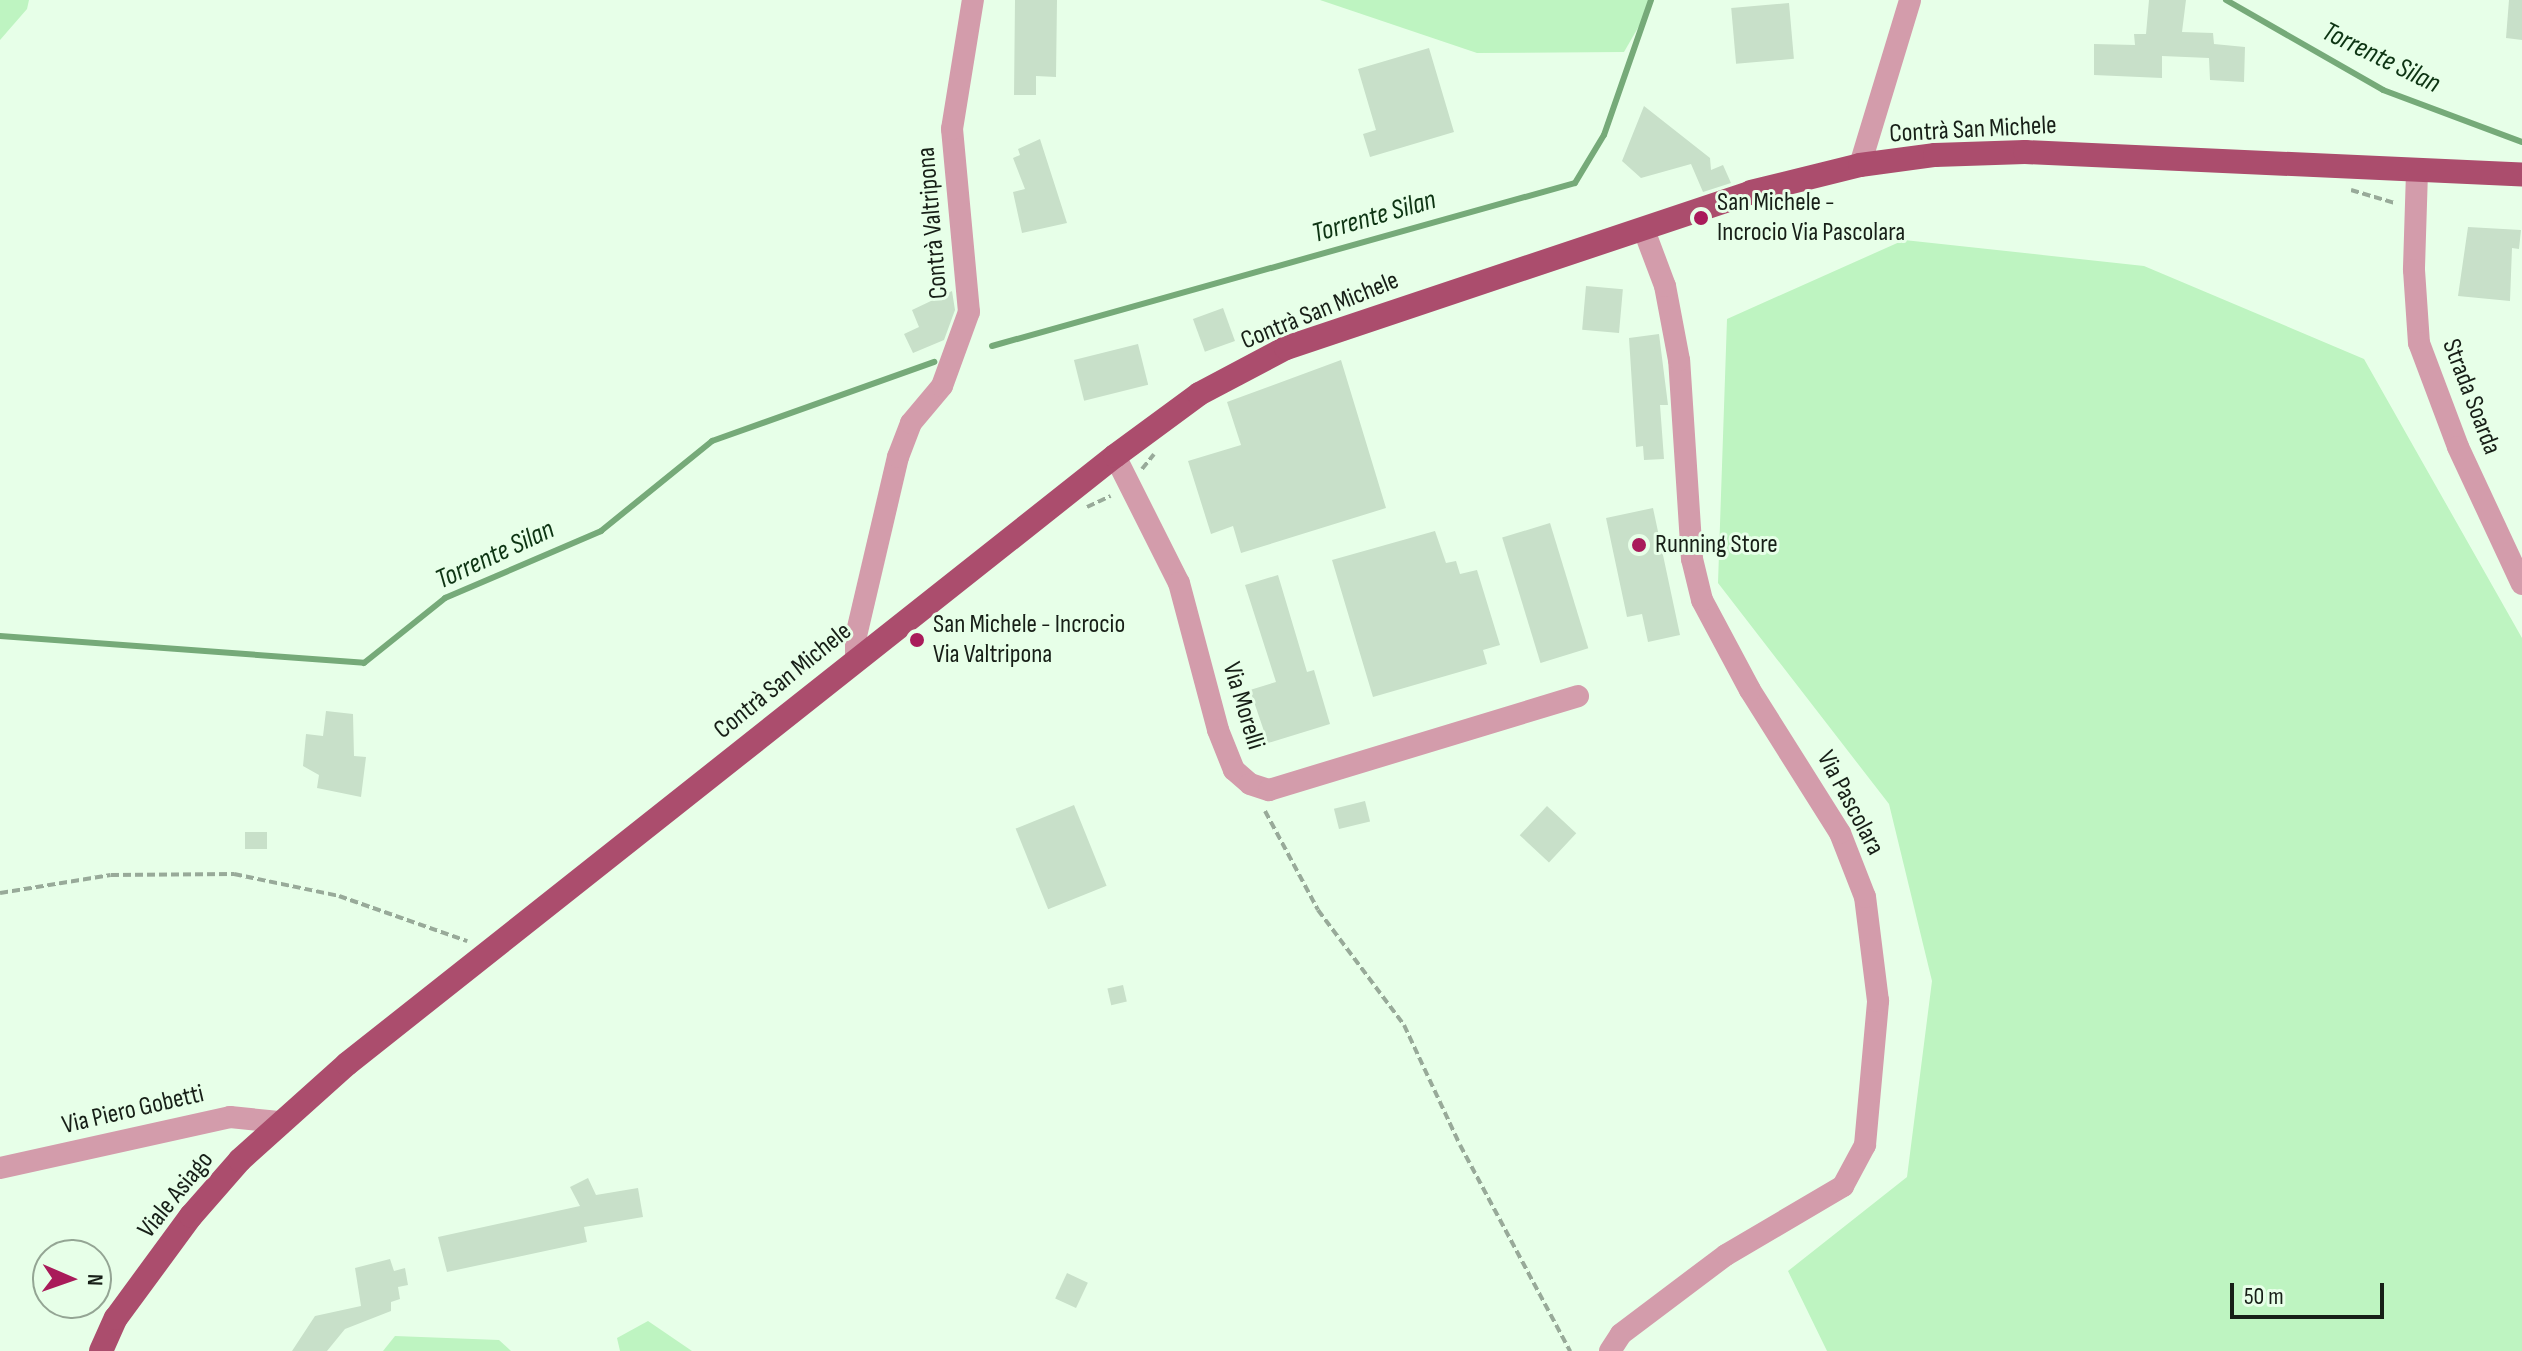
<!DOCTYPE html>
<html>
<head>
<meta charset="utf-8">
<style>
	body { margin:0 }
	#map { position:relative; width:2522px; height:1351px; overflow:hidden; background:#e7ffe8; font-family:"Sofia Sans Condensed",sans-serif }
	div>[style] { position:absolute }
	.green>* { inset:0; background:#bef4c1 }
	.stream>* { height:6px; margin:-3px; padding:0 3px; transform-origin:3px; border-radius:3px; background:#76aa79 }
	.building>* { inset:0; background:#c8e0c9; transform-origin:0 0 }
	.path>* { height:4px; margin-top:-2px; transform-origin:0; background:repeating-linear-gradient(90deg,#98aa99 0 8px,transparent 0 12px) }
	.minor>* { height:22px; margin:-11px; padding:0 11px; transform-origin:11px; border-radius:11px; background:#d39cab }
	.major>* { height:24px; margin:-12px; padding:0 12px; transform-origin:12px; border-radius:12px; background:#ab4d6d }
	.dots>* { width:22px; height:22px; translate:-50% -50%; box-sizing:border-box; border:4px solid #e7ffe8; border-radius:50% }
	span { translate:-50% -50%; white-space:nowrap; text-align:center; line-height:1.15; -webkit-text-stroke:6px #e7ffe8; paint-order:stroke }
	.street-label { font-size:26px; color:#171f17 }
	.poi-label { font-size:26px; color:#171f17 }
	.left { translate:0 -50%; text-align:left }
	.water-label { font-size:28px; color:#0d3413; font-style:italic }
	.north { position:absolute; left:32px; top:1239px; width:80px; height:80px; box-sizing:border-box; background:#e7ffe8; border:2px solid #94a594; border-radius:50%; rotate:92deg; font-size:22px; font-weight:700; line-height:32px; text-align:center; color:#171f17 }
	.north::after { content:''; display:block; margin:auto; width:28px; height:36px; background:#a91b5a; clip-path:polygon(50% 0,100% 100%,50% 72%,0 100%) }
	.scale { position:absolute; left:2230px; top:1283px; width:154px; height:36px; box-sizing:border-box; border:4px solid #171f17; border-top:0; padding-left:10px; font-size:24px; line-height:28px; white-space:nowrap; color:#171f17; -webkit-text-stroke:6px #e7ffe8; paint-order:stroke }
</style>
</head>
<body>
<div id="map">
	<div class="green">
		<i style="clip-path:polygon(0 0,29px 0,27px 9px,0 40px)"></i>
		<i style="clip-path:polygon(1320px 0,1654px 0,1624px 52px,1477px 53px)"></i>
		<i style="clip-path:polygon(1904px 240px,2144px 266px,2364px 359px,2522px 638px,2522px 1351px,1827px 1351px,1788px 1271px,1907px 1177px,1932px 981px,1889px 804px,1718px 583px,1727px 319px)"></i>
		<i style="clip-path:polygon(648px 1321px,692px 1351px,620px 1351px,617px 1338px)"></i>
		<i style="clip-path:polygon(395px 1336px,499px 1340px,511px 1351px,383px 1351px)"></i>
	</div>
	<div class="stream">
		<i style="left:2226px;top:0;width:181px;rotate:29.8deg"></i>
		<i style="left:2383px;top:90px;width:148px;rotate:20.5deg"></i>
		<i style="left:992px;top:346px;width:605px;rotate:-15.62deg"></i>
		<i style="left:1575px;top:183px;width:56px;rotate:-58.9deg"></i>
		<i style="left:1604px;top:135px;width:143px;rotate:-70.8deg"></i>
		<i style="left:0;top:636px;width:365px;rotate:4.2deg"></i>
		<i style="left:364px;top:663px;width:104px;rotate:-38.7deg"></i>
		<i style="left:445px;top:598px;width:170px;rotate:-23.2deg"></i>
		<i style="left:601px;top:531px;width:143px;rotate:-39deg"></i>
		<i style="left:712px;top:441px;width:236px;rotate:-19.6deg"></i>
	</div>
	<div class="building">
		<i style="clip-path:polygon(1015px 0,1057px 0,1056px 77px,1036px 76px,1036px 95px,1014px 95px)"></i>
		<i style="clip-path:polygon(2149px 0,2186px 0,2182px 32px,2213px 33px,2214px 44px,2245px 47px,2244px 82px,2210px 80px,2209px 58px,2162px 56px,2162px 78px,2094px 75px,2094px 44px,2135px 45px,2134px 34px,2146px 34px)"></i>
		<i style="clip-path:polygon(2509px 0,2522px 0,2522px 40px,2506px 38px)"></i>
		<i style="left:1789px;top:3px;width:56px;height:58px;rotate:85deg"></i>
		<i style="clip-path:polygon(1429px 48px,1454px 132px,1370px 157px,1363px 134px,1376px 130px,1358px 69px)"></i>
		<i style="clip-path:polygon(1644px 106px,1710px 158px,1711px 170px,1723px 165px,1731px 183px,1703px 192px,1691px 164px,1641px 178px,1622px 161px)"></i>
		<i style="clip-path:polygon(1040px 139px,1067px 223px,1022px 233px,1013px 192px,1025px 189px,1013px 158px,1020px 155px,1018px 149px)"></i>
		<i style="clip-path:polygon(2468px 227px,2521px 230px,2519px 249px,2512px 248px,2510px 301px,2458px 296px)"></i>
		<i style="left:1586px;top:286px;width:37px;height:44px;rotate:5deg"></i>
		<i style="clip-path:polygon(952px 291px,955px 310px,944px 340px,913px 353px,904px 334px,919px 327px,912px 310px)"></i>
		<i style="left:1223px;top:308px;width:35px;height:32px;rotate:70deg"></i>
		<i style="clip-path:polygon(1659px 334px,1668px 405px,1660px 405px,1664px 459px,1644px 460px,1643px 446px,1636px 447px,1629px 338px)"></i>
		<i style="left:1138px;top:344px;width:42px;height:66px;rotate:76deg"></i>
		<i style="clip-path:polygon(1341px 360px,1386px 508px,1241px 553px,1233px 526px,1211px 534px,1188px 461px,1241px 445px,1227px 402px)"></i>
		<i style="clip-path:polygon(1653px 508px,1680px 635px,1648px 642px,1642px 614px,1627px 617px,1606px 518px)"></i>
		<i style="left:1550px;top:523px;width:131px;height:50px;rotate:73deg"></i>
		<i style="clip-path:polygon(1435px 531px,1446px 563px,1456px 561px,1460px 574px,1477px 570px,1500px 645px,1483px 650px,1487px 664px,1373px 697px,1332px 560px)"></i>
		<i style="clip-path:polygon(1278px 575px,1307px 672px,1314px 670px,1330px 724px,1268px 743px,1250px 690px,1276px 682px,1245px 585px)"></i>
		<i style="clip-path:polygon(326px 711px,353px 714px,354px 756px,366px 757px,361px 797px,317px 788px,319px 775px,303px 766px,306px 734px,323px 736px)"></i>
		<i style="left:1365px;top:801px;width:21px;height:32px;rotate:76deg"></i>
		<i style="left:1074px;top:805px;width:87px;height:63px;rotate:68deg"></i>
		<i style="left:1547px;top:806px;width:40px;height:40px;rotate:43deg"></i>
		<i style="left:245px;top:832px;width:22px;height:17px"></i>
		<i style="left:1123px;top:985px;width:17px;height:16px;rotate:77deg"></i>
		<i style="clip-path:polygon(588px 1178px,596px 1195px,638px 1188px,643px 1217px,584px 1227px,587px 1242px,447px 1272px,438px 1237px,580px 1206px,570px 1187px)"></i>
		<i style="clip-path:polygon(390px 1259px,394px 1271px,405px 1268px,408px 1285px,398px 1287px,400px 1299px,391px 1302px,391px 1311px,345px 1329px,327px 1351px,292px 1351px,315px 1316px,361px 1306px,355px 1268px)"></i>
		<i style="left:1067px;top:1273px;width:23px;height:28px;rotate:25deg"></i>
	</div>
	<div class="path">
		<i style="left:2351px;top:190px;width:46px;rotate:16.5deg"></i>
		<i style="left:1142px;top:469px;width:19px;rotate:-51deg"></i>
		<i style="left:1087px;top:507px;width:26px;rotate:-25deg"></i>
		<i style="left:1265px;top:811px;width:112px;rotate:61.8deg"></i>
		<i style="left:1318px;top:910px;width:144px;rotate:53.2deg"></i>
		<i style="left:1404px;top:1025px;width:132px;rotate:65deg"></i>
		<i style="left:1460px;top:1145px;width:234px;rotate:61.9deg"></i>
		<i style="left:0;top:893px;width:112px;rotate:-9.2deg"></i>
		<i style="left:111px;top:875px;width:123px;rotate:-0.5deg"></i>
		<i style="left:234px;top:874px;width:107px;rotate:11.8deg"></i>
		<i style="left:339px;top:896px;width:136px;rotate:19.4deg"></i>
	</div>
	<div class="minor">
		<i style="left:1860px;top:165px;width:172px;rotate:-73.1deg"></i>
		<i style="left:2417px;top:172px;width:98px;rotate:91.8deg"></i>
		<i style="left:2414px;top:270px;width:73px;rotate:86.1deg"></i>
		<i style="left:2419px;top:343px;width:111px;rotate:69.4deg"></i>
		<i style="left:2458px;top:447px;width:151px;rotate:65deg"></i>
		<i style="left:1115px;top:456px;width:142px;rotate:63.3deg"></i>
		<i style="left:1179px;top:583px;width:152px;rotate:75.1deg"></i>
		<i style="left:1218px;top:730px;width:43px;rotate:68.2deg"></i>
		<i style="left:1234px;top:770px;width:21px;rotate:41deg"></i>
		<i style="left:1250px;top:784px;width:20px;rotate:18deg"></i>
		<i style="left:1269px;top:790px;width:323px;rotate:-16.9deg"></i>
		<i style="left:856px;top:659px;width:23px;rotate:-90deg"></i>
		<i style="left:856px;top:636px;width:184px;rotate:-76.8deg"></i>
		<i style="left:898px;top:457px;width:36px;rotate:-69deg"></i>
		<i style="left:911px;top:423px;width:48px;rotate:-50deg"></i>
		<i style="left:942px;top:386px;width:79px;rotate:-70deg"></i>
		<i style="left:969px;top:312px;width:184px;rotate:-95.3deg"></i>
		<i style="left:952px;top:129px;width:131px;rotate:-80.8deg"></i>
		<i style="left:0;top:1168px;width:236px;rotate:-12.5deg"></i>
		<i style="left:230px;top:1117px;width:49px;rotate:5.8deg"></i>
		<i style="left:1610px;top:1351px;width:20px;rotate:-57deg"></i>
		<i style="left:1621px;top:1334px;width:131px;rotate:-37deg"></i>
		<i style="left:1726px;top:1255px;width:136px;rotate:-30.5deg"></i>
		<i style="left:1843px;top:1186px;width:47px;rotate:-61.8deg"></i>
		<i style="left:1865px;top:1145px;width:145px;rotate:-84.8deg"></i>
		<i style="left:1878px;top:1001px;width:105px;rotate:-97.1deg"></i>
		<i style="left:1865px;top:897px;width:69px;rotate:-111.3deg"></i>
		<i style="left:1840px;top:833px;width:169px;rotate:-122.2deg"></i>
		<i style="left:1750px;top:690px;width:102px;rotate:-118.1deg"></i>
		<i style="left:1702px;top:600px;width:42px;rotate:-103.7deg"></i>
		<i style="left:1692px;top:559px;width:199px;rotate:-93.7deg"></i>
		<i style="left:1679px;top:360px;width:75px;rotate:-100.7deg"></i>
		<i style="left:1665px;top:286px;width:60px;rotate:-110.6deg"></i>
	</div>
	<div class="major">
		<i style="left:101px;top:1351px;width:36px;rotate:-66deg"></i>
		<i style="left:116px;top:1318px;width:127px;rotate:-53.7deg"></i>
		<i style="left:191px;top:1216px;width:74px;rotate:-48.8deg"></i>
		<i style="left:240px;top:1160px;width:144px;rotate:-41.9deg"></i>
		<i style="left:347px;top:1064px;width:980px;rotate:-38.37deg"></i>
		<i style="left:1115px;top:456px;width:104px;rotate:-36.4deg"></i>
		<i style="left:1199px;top:394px;width:98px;rotate:-27.9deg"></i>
		<i style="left:1286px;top:348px;width:490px;rotate:-18.5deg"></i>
		<i style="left:1751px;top:192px;width:112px;rotate:-13.9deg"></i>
		<i style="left:1860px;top:165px;width:76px;rotate:-7.6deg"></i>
		<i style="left:1935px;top:155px;width:90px;rotate:-1.9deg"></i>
		<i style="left:2025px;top:152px;width:498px;rotate:2.6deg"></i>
	</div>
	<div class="dots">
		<i style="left:1701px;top:218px;background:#a91b5a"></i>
		<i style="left:1639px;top:545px;background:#a91b5a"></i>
		<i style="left:917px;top:640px;background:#a91b5a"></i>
	</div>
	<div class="street-label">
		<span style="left:1973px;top:130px;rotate:-3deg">Contrà San Michele</span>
		<span style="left:933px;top:223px;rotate:-95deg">Contrà Valtripona</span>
		<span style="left:1320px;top:311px;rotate:-22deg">Contrà San Michele</span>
		<span style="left:2471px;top:397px;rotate:69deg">Strada Soarda</span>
		<span style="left:783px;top:681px;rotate:-39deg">Contrà San Michele</span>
		<span style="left:1243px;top:706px;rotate:73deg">Via Morelli</span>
		<span style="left:1850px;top:803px;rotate:62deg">Via Pascolara</span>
		<span style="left:133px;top:1110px;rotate:-13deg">Via Piero Gobetti</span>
		<span style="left:176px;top:1195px;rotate:-51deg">Viale Asiago</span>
	</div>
	<div class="poi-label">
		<span class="left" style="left:1717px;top:218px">San Michele -<br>Incrocio Via Pascolara</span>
		<span class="left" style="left:1655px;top:545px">Running Store</span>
		<span class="left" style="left:933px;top:640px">San Michele - Incrocio<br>Via Valtripona</span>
	</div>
	<div class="water-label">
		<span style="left:2381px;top:58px;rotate:26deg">Torrente Silan</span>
		<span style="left:1374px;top:217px;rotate:-16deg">Torrente Silan</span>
		<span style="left:495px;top:555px;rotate:-25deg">Torrente Silan</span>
	</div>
	<div class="north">N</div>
	<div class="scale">50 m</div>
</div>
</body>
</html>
